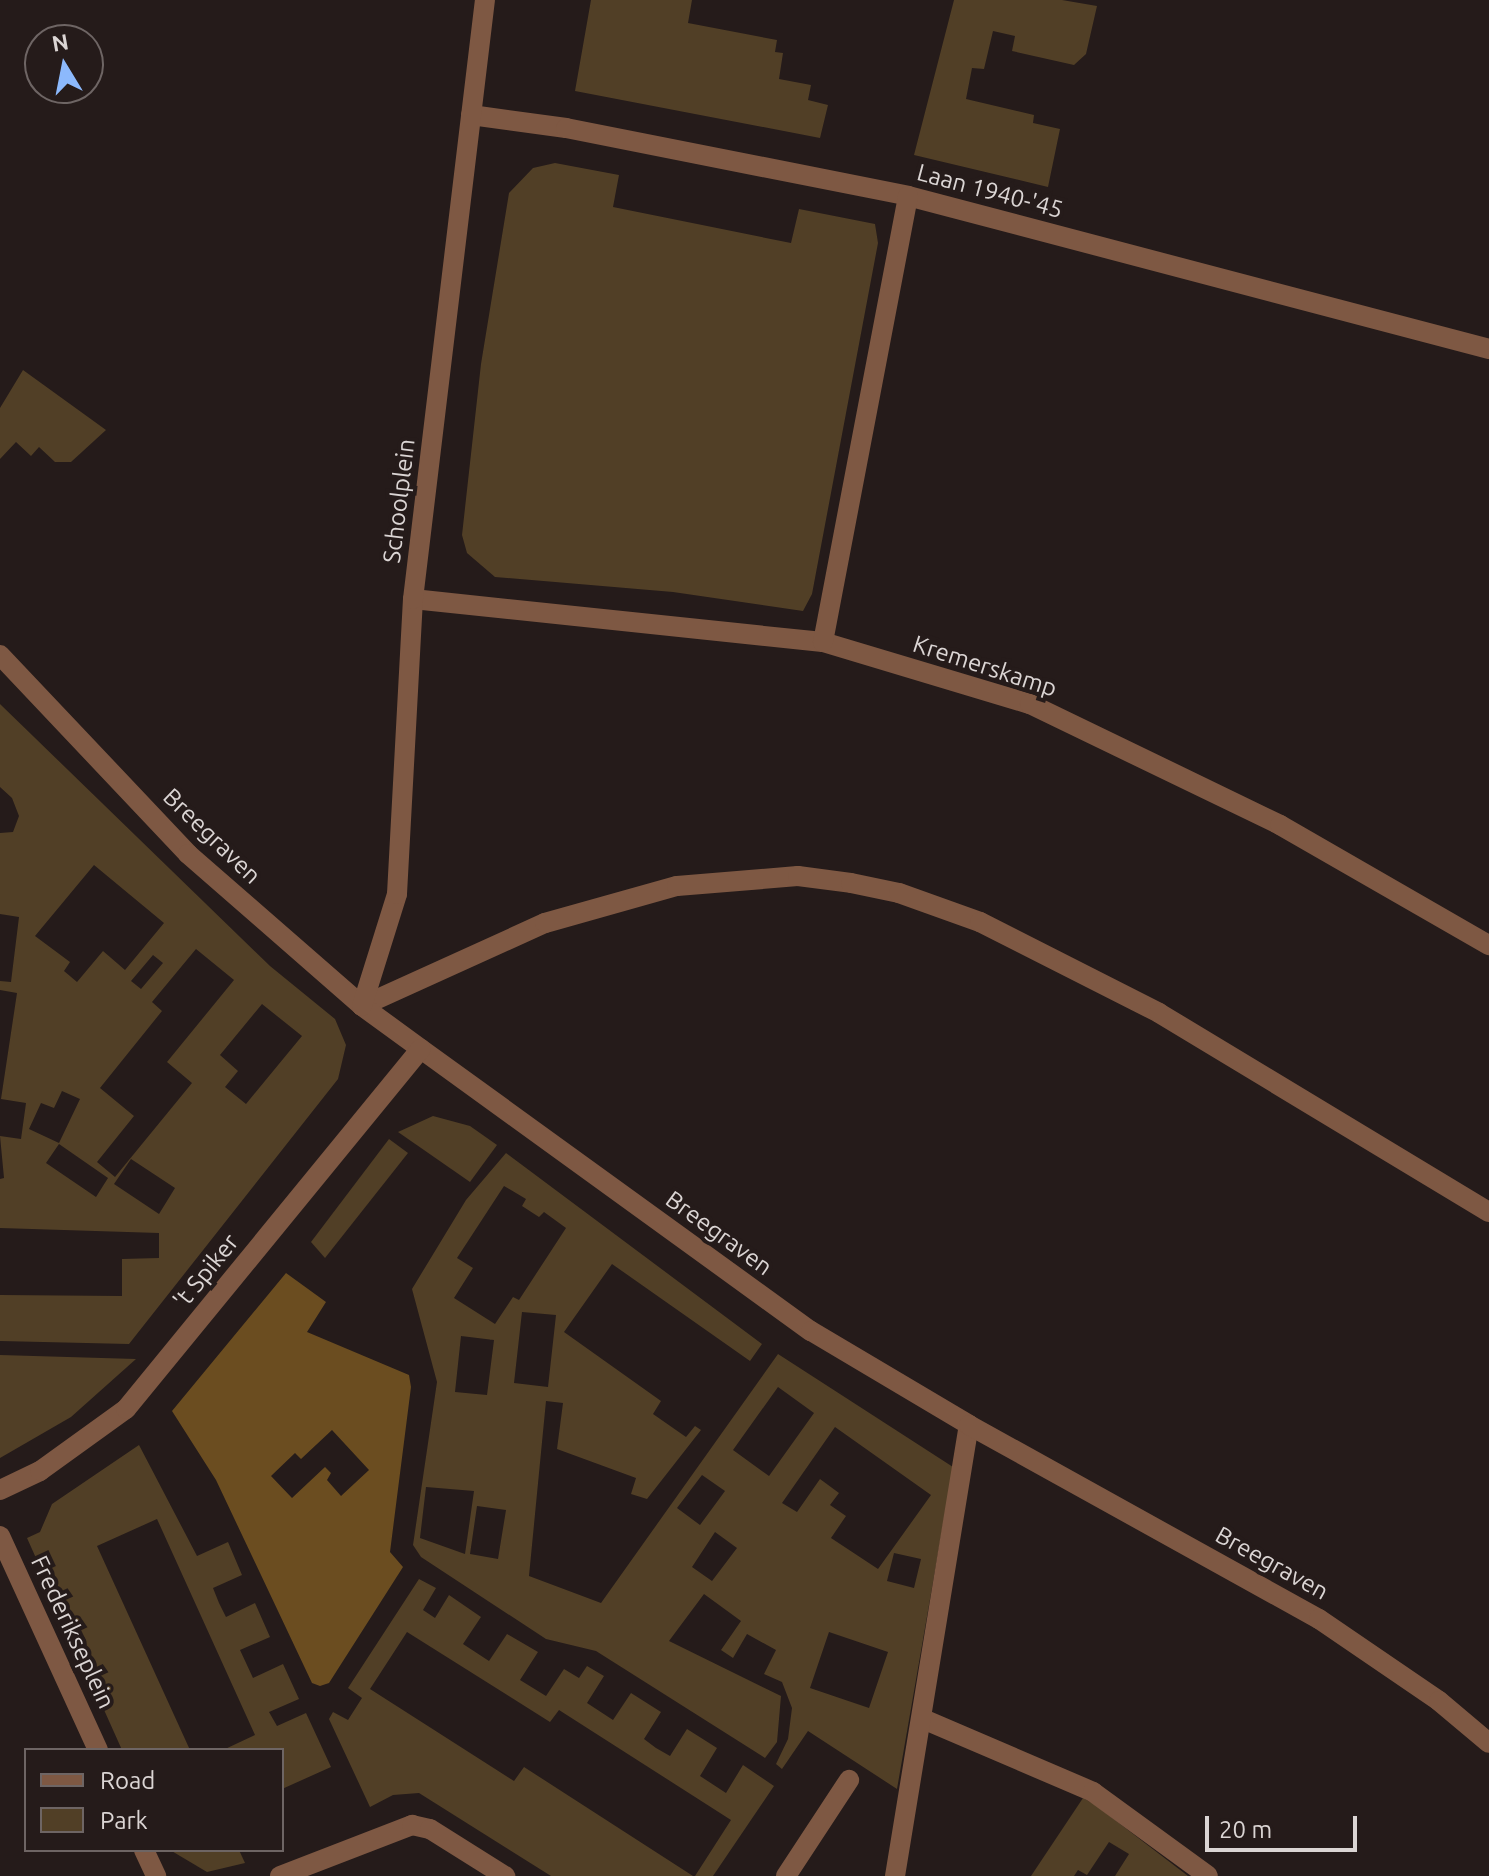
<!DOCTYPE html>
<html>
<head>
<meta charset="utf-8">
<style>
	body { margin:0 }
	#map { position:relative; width:1489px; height:1876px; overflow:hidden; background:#251b1a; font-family:Ubuntu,sans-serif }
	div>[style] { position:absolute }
	.green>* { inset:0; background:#513f26 }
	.forest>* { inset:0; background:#6b4d20 }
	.lane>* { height:20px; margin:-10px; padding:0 10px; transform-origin:10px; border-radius:10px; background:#7e5843 }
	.street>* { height:20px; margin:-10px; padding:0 10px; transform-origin:10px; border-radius:10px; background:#7e5843 }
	span { translate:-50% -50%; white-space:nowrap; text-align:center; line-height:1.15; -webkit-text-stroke:8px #251b1a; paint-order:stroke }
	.street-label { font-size:24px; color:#dbd5d4 }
	.legend { position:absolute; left:24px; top:1748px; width:260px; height:104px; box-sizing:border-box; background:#251b1a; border:2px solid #6e6564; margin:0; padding:10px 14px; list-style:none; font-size:24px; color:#dbd5d4 }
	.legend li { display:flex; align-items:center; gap:16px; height:40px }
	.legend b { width:40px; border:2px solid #6e6564 }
	.north { position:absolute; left:24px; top:24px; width:80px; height:80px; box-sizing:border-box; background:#251b1a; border:2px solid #6e6564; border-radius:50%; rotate:350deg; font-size:22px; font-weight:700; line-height:32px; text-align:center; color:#dbd5d4 }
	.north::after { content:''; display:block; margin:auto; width:28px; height:36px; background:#8cb9fc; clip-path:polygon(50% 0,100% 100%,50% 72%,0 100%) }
	.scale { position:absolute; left:1205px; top:1816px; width:152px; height:36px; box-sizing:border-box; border:4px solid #dbd5d4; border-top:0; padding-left:10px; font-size:24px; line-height:28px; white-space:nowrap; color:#dbd5d4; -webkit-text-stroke:6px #251b1a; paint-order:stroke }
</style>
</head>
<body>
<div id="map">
	<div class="green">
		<i style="clip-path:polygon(591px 0,692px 0,688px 23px,777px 40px,775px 52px,783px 53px,779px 79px,811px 85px,808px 100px,828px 105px,820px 138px,575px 91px)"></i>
		<i style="clip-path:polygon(954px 0,1062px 0,1097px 6px,1086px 54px,1074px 65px,1012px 51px,1015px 36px,993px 31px,984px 69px,972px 68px,966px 99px,1034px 115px,1033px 123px,1060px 129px,1048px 187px,914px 155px)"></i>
		<i style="clip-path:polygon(555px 163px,619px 175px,613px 207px,791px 243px,799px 209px,875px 224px,878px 243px,812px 594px,803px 611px,673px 592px,495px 577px,467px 553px,462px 535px,481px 364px,509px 193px,533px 168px)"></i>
		<i style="clip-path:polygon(23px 370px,106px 430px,71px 462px,55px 462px,39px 447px,31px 456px,16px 442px,0 459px,0 408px)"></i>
		<i style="clip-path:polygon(evenodd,0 704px,270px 966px,335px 1019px,346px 1045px,338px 1079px,129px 1344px,0 1341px,0 1295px,122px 1296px,122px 1259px,159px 1258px,159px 1233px,0 1228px,0 1179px,4px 1178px,0 1136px,21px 1139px,26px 1103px,1px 1099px,17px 993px,0 990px,0 981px,11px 982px,19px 917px,0 914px,0 833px,13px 832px,19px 816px,12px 798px,0 787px,0 704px,94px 865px,164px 923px,125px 970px,103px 951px,77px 982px,64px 971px,70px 962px,35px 936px,94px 865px,0 704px,196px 949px,234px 980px,167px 1062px,192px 1083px,115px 1177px,97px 1162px,134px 1116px,100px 1088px,162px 1011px,152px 1002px,196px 949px,0 704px,153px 955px,163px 963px,141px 989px,131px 981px,153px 955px,0 704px,262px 1004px,302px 1036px,246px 1104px,225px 1087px,238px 1071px,220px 1055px,262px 1004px,0 704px,62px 1091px,80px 1099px,59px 1143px,29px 1129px,41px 1103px,54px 1108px,62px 1091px,0 704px,59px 1144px,108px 1178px,96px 1197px,46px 1163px,59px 1144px,0 704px,131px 1159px,175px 1188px,159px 1214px,114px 1184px,131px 1159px)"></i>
		<i style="clip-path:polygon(433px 1116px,470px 1126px,497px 1145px,470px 1182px,398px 1132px)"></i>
		<i style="clip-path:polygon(389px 1139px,408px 1153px,325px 1258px,311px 1242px)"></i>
		<i style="clip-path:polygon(evenodd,506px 1153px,762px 1344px,750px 1361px,612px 1264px,564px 1332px,661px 1401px,653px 1414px,686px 1437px,695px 1426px,701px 1430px,647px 1499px,631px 1494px,636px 1478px,557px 1449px,563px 1403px,546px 1401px,529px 1576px,601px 1603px,778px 1354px,953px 1467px,897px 1789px,808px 1731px,782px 1769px,776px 1764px,788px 1739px,792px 1708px,782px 1682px,764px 1674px,776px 1650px,747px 1634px,733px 1658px,721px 1650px,741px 1621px,704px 1594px,669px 1641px,781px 1696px,777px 1742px,765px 1758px,596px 1651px,546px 1639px,421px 1557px,413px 1545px,437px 1382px,412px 1289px,466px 1200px,506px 1153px,504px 1186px,526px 1199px,522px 1206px,539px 1217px,544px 1212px,566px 1228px,519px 1300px,513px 1297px,495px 1324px,454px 1298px,473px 1268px,457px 1258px,504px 1186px,506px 1153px,522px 1312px,556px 1315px,548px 1387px,514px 1383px,522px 1312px,506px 1153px,461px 1336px,494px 1340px,487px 1395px,455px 1392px,461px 1336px,506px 1153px,778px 1387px,814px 1413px,769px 1476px,733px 1450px,778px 1387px,506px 1153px,835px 1427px,931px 1495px,878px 1569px,831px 1538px,846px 1516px,830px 1505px,839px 1493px,820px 1479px,797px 1512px,782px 1503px,835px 1427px,506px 1153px,702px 1475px,725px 1491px,700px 1525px,677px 1508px,702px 1475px,506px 1153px,426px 1487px,474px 1491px,465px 1554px,420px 1538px,426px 1487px,506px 1153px,477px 1506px,506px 1510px,498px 1559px,470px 1554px,477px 1506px,506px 1153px,715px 1532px,737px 1548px,712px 1581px,692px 1567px,715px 1532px,506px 1153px,894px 1553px,921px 1559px,914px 1588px,887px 1581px,894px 1553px,506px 1153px,829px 1632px,888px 1652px,869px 1708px,810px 1688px,829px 1632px)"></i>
		<i style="clip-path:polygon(0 1355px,136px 1359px,71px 1417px,0 1458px)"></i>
		<i style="clip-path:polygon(139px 1445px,197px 1556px,228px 1542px,242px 1575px,213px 1588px,219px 1603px,226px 1617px,255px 1603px,270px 1637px,240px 1650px,253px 1678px,283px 1664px,299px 1699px,269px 1712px,277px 1726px,306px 1713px,331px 1767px,282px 1789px,282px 1750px,223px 1750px,255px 1735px,157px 1519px,97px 1546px,190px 1750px,122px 1750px,27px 1538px,40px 1532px,52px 1504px)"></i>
		<i style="clip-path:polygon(419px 1579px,436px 1588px,423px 1610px,435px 1618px,449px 1595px,481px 1617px,463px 1644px,489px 1661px,507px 1634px,538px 1652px,520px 1680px,546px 1696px,564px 1669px,579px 1678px,587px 1666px,604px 1676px,587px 1703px,613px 1720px,631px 1693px,661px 1712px,644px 1739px,656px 1748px,670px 1756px,687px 1729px,717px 1748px,700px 1776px,726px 1793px,743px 1765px,774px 1786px,713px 1876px,695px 1876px,731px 1820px,559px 1710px,550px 1722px,407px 1632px,370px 1689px,514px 1781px,524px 1767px,693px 1876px,551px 1876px,419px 1793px,393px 1795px,370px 1807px,329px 1719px,333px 1712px,348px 1720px,362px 1698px,348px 1688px)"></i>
		<i style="clip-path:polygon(1083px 1798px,1094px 1804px,1188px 1876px,1115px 1876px,1129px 1854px,1109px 1842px,1087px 1875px,1078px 1870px,1074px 1876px,1031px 1876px)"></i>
		<i style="clip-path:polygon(170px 1850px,239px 1850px,245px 1863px,207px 1872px)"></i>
	</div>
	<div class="forest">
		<i style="clip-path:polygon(evenodd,286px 1273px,326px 1302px,307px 1332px,409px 1375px,411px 1387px,390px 1552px,403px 1567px,329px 1683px,320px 1686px,312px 1683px,216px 1480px,172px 1411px,286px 1273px,332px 1430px,369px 1470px,341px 1496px,327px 1480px,331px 1473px,325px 1467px,292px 1498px,271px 1476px,295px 1453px,301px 1459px,332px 1430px)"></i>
	</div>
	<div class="lane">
		<i style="left:362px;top:1006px;width:201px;rotate:-24.4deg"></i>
		<i style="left:545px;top:923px;width:137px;rotate:-15.7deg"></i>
		<i style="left:677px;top:886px;width:121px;rotate:-4.7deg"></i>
		<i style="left:798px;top:876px;width:53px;rotate:7.5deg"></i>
		<i style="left:851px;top:883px;width:49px;rotate:11.8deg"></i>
		<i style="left:899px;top:893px;width:86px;rotate:19.7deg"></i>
		<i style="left:980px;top:922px;width:201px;rotate:26.9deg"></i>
		<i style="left:1159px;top:1013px;width:385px;rotate:31.1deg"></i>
		<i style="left:923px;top:1719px;width:185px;rotate:23.2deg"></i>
		<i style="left:1093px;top:1792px;width:142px;rotate:36.1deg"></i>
		<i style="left:895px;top:1876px;width:457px;rotate:-80.7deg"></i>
	</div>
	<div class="street">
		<i style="left:471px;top:115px;width:96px;rotate:7.8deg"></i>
		<i style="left:566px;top:128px;width:349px;rotate:11.2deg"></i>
		<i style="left:908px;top:196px;width:601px;rotate:14.75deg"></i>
		<i style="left:413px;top:599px;width:412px;rotate:6deg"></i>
		<i style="left:823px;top:642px;width:216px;rotate:16.7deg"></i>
		<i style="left:1030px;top:704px;width:278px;rotate:25.8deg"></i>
		<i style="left:1280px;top:825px;width:241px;rotate:29.9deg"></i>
		<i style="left:823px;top:642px;width:454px;rotate:-79.2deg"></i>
		<i style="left:0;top:655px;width:274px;rotate:46.6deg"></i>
		<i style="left:188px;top:854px;width:231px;rotate:41.1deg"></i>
		<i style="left:362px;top:1006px;width:73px;rotate:36.1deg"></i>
		<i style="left:421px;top:1049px;width:481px;rotate:35.9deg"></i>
		<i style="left:811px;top:1331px;width:184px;rotate:30.7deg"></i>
		<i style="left:969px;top:1425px;width:400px;rotate:29deg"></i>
		<i style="left:1319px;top:1619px;width:145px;rotate:34.3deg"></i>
		<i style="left:1439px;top:1701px;width:65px;rotate:40deg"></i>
		<i style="left:362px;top:1006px;width:117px;rotate:-72.6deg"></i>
		<i style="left:397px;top:894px;width:295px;rotate:-86.9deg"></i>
		<i style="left:413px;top:599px;width:603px;rotate:-83.15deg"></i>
		<i style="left:0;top:1490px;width:44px;rotate:-25.4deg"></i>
		<i style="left:40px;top:1471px;width:106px;rotate:-35.8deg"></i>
		<i style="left:126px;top:1409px;width:465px;rotate:-50.7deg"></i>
		<i style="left:0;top:1536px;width:235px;rotate:65.4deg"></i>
		<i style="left:144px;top:1850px;width:29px;rotate:65deg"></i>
		<i style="left:280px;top:1876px;width:142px;rotate:-21.1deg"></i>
		<i style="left:412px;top:1825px;width:18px;rotate:13deg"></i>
		<i style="left:430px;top:1829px;width:89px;rotate:32.1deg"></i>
		<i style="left:786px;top:1876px;width:115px;rotate:-56.7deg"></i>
	</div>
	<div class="street-label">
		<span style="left:990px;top:191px;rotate:15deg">Laan 1940-'45</span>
		<span style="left:399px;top:501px;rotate:-83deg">Schoolplein</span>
		<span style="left:985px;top:666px;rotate:18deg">Kremerskamp</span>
		<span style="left:212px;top:836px;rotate:44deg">Breegraven</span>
		<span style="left:719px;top:1233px;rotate:36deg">Breegraven</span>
		<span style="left:206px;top:1271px;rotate:-51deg">'t Spiker</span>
		<span style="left:1272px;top:1563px;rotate:29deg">Breegraven</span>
		<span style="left:73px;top:1632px;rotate:65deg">Frederikseplein</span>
	</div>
	<ul class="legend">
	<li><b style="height:10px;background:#7e5843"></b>Road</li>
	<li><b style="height:22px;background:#513f26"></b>Park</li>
	</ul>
	<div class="north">N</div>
	<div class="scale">20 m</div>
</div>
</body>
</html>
